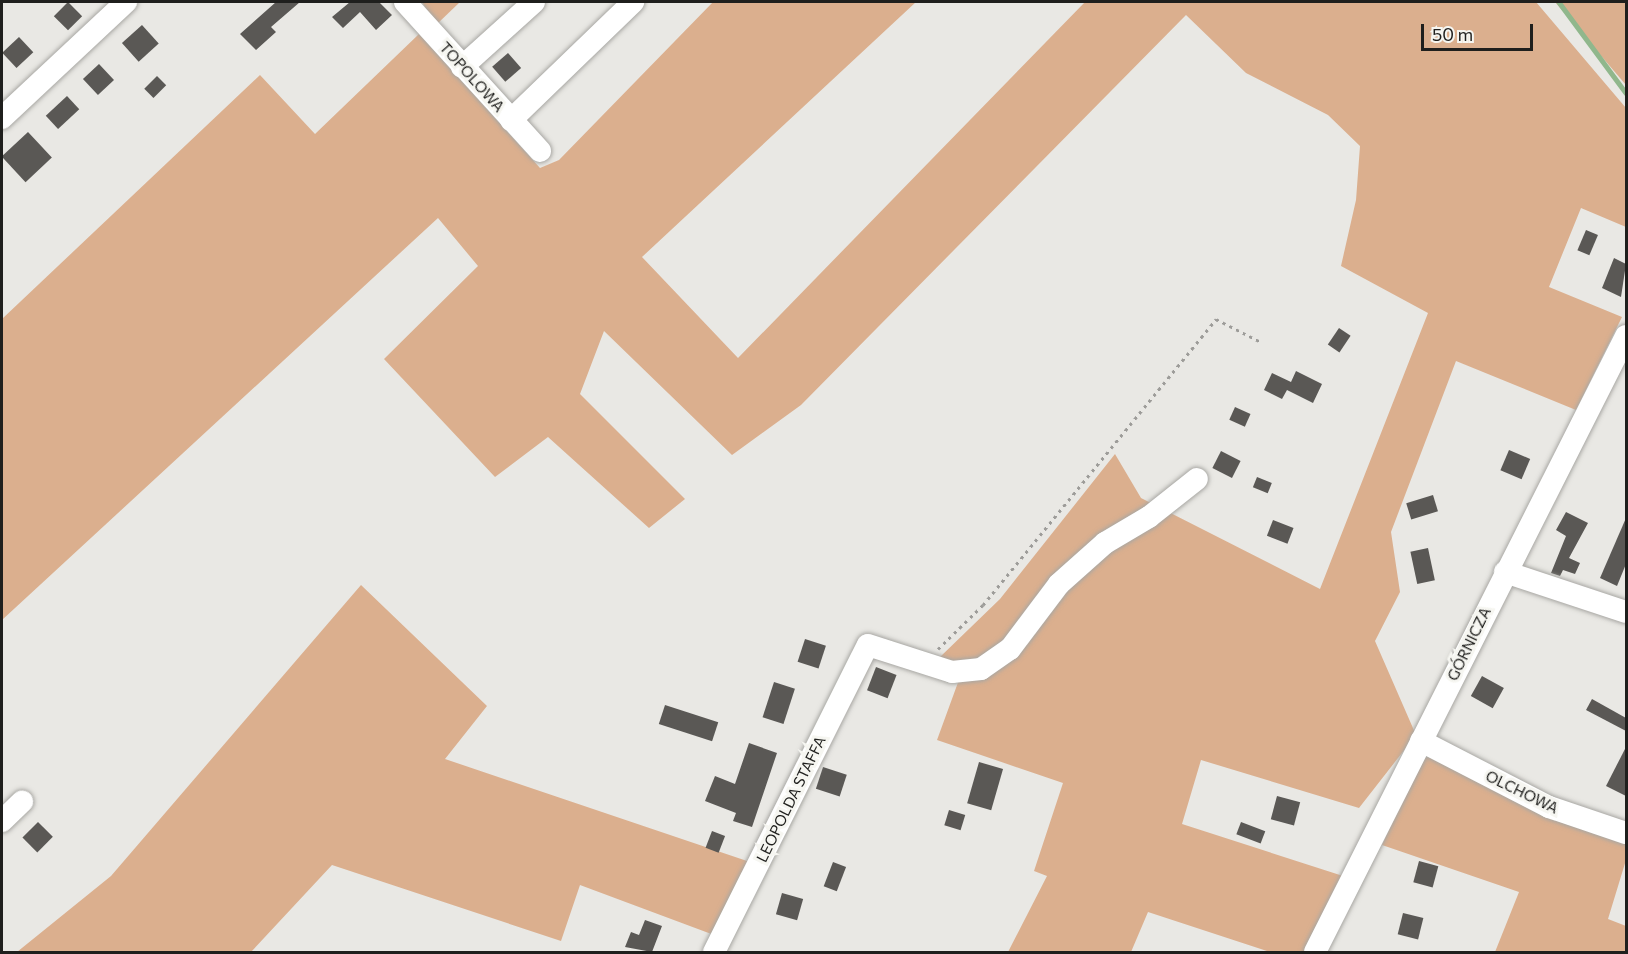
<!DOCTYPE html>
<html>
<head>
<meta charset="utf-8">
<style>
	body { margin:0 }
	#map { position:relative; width:1628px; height:954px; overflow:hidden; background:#e9e8e4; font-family:Commissioner,sans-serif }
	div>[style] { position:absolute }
	.green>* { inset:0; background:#dbaf8e }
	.stream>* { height:4.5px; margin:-2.25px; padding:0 2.25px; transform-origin:2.25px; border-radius:2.25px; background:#90b78c }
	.building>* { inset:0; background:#5a5855; transform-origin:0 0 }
	.path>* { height:3px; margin-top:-1.5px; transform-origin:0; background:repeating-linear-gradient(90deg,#9d9c99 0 3px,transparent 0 7.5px) }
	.roads { filter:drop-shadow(0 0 2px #a8a7a3) drop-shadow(0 0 2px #a8a7a3) }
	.minor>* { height:22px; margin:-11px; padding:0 11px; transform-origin:11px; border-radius:11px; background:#fff }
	span { translate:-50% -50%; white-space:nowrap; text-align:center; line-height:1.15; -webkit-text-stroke:6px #f6f6f1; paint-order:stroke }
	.street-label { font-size:15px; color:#1f1f1d }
	.frame { position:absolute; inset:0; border:3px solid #1f1f1d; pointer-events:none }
	.scale { position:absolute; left:1421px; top:24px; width:112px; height:27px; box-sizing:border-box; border:3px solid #1f1f1d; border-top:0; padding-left:8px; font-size:18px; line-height:21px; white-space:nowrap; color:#1f1f1d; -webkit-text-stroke:4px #f6f6f1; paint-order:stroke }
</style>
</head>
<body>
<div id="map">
	<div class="green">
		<i style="clip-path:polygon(422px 2px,460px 2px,436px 25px)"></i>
		<i style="clip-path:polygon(713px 2px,916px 2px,642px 257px,738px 358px,1085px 2px,1536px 2px,1626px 108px,1626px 227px,1581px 208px,1549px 287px,1622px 317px,1576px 410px,1456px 361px,1391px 532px,1400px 592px,1375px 641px,1416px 735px,1359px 808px,1201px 760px,1182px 824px,1343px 876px,1305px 952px,1270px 952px,1148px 912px,1131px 952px,1008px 952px,1047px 876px,1034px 871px,1063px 783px,937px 740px,964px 666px,940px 657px,1000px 599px,1115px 454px,1141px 498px,1320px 589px,1428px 313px,1341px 266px,1356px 200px,1360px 146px,1328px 115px,1246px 73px,1186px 15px,801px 405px,732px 455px,604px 331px,580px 394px,685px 499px,649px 528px,548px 437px,495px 477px,384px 359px,478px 266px,438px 218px,2px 620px,2px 319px,260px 75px,315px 134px,419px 34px,540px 168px,559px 160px)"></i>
		<i style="clip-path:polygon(1555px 2px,1626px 2px,1626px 85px)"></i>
		<i style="clip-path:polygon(361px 585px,487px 706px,445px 759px,750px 862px,714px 935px,580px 885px,561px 941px,332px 865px,251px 952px,17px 952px,111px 876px)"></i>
		<i style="clip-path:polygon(1432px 756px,1626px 840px,1626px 860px,1608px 919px,1626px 926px,1626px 952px,1495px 952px,1519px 892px,1382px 845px,1421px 759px)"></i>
	</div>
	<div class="stream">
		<i style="left:1559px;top:2px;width:113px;rotate:53.6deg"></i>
	</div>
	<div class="building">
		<i style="left:68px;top:2px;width:20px;height:20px;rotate:45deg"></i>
		<i style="clip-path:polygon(276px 2px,300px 2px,271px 27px,276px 32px,256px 50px,240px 34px)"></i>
		<i style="clip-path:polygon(350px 2px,379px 2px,392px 15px,376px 30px,360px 12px,343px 28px,332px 17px)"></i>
		<i style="left:142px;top:25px;width:25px;height:27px;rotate:48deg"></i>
		<i style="left:19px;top:37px;width:21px;height:23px;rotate:47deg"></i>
		<i style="left:508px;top:53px;width:20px;height:21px;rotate:49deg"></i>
		<i style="left:99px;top:64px;width:22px;height:22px;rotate:47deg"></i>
		<i style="left:157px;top:76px;width:13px;height:18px;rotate:45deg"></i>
		<i style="left:67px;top:96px;width:18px;height:29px;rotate:47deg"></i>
		<i style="left:28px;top:132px;width:35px;height:36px;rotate:47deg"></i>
		<i style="left:1586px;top:230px;width:13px;height:22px;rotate:23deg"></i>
		<i style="clip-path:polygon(1614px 258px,1626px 264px,1621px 297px,1602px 288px)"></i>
		<i style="left:1339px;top:328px;width:14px;height:20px;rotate:34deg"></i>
		<i style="clip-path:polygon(1296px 371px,1322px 384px,1313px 403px,1287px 390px,1282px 399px,1264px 390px,1272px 373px,1291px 382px)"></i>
		<i style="left:1235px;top:407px;width:17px;height:14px;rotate:24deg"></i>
		<i style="left:1509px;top:450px;width:23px;height:22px;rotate:23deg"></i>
		<i style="left:1221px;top:451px;width:22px;height:19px;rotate:27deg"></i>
		<i style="left:1257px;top:477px;width:16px;height:11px;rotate:22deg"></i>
		<i style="left:1433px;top:495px;width:17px;height:28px;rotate:73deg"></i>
		<i style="clip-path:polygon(1566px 512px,1588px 523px,1569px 558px,1580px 563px,1575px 574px,1563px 570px,1560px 576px,1551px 573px,1566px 536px,1556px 530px)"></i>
		<i style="clip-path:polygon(1626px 518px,1626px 564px,1617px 586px,1600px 578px)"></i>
		<i style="left:1273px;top:520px;width:22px;height:17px;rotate:21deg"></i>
		<i style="left:1428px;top:548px;width:33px;height:18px;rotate:78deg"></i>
		<i style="left:805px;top:639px;width:22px;height:24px;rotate:18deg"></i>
		<i style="left:876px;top:667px;width:22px;height:25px;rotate:21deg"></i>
		<i style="left:1482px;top:676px;width:25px;height:23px;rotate:29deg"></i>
		<i style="left:774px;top:682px;width:22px;height:37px;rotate:18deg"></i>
		<i style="clip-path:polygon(1592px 699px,1626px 718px,1626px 731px,1586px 710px)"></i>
		<i style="left:665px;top:705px;width:56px;height:20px;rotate:18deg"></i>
		<i style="clip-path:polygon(749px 743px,777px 753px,752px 827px,733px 821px,736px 813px,705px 801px,715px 776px,735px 784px)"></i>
		<i style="clip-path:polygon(1626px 747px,1626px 796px,1606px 786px)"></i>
		<i style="left:979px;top:762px;width:25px;height:43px;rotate:16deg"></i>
		<i style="left:823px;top:767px;width:25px;height:23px;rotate:18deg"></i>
		<i style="left:1277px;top:796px;width:24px;height:24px;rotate:15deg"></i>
		<i style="left:949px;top:810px;width:17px;height:16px;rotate:17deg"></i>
		<i style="left:38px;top:822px;width:21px;height:22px;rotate:45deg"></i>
		<i style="left:1241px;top:822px;width:26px;height:13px;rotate:21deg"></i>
		<i style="left:712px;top:831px;width:14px;height:18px;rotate:21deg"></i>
		<i style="left:1419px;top:861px;width:20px;height:22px;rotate:15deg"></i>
		<i style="left:833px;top:862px;width:14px;height:26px;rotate:21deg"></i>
		<i style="left:782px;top:893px;width:22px;height:22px;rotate:16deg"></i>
		<i style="left:1403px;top:913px;width:21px;height:22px;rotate:14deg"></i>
		<i style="clip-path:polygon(645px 920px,662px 926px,652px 952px,625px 947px,631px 932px,639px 935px)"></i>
	</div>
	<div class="path">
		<i style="left:938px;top:649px;width:63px;rotate:-44.4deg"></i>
		<i style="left:983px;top:605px;width:369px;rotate:-50.8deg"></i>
		<i style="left:1216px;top:319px;width:51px;rotate:27.1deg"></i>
	</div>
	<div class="roads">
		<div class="minor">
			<i style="left:405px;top:2px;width:201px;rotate:47.8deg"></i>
			<i style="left:462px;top:67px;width:97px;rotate:-42.1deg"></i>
			<i style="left:2px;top:118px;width:170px;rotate:-43.1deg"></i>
			<i style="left:511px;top:120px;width:170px;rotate:-44deg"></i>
			<i style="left:1505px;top:572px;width:127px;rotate:18.3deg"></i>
			<i style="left:1421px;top:741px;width:144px;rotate:27.3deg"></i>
			<i style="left:1549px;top:807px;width:81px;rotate:18.7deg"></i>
			<i style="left:2px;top:821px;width:28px;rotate:-44deg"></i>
			<i style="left:714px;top:952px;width:343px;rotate:-63.4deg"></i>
			<i style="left:868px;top:645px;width:88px;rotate:17.8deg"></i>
			<i style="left:952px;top:672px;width:29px;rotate:-6deg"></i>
			<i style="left:981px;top:669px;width:35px;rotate:-35deg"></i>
			<i style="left:1010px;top:649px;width:81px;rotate:-53deg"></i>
			<i style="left:1059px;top:584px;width:62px;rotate:-41.7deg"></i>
			<i style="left:1105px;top:543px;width:51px;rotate:-30.6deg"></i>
			<i style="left:1149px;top:517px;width:61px;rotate:-38.4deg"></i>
			<i style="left:1315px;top:952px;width:690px;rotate:-63.21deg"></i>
		</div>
	</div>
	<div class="street-label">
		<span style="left:472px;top:77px;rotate:48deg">TOPOLOWA</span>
		<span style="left:1469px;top:644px;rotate:-64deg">GÓRNICZA</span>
		<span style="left:1522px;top:792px;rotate:26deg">OLCHOWA</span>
		<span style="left:791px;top:799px;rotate:-64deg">LEOPOLDA STAFFA</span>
	</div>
	<div class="frame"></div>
	<div class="scale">50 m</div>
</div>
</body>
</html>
